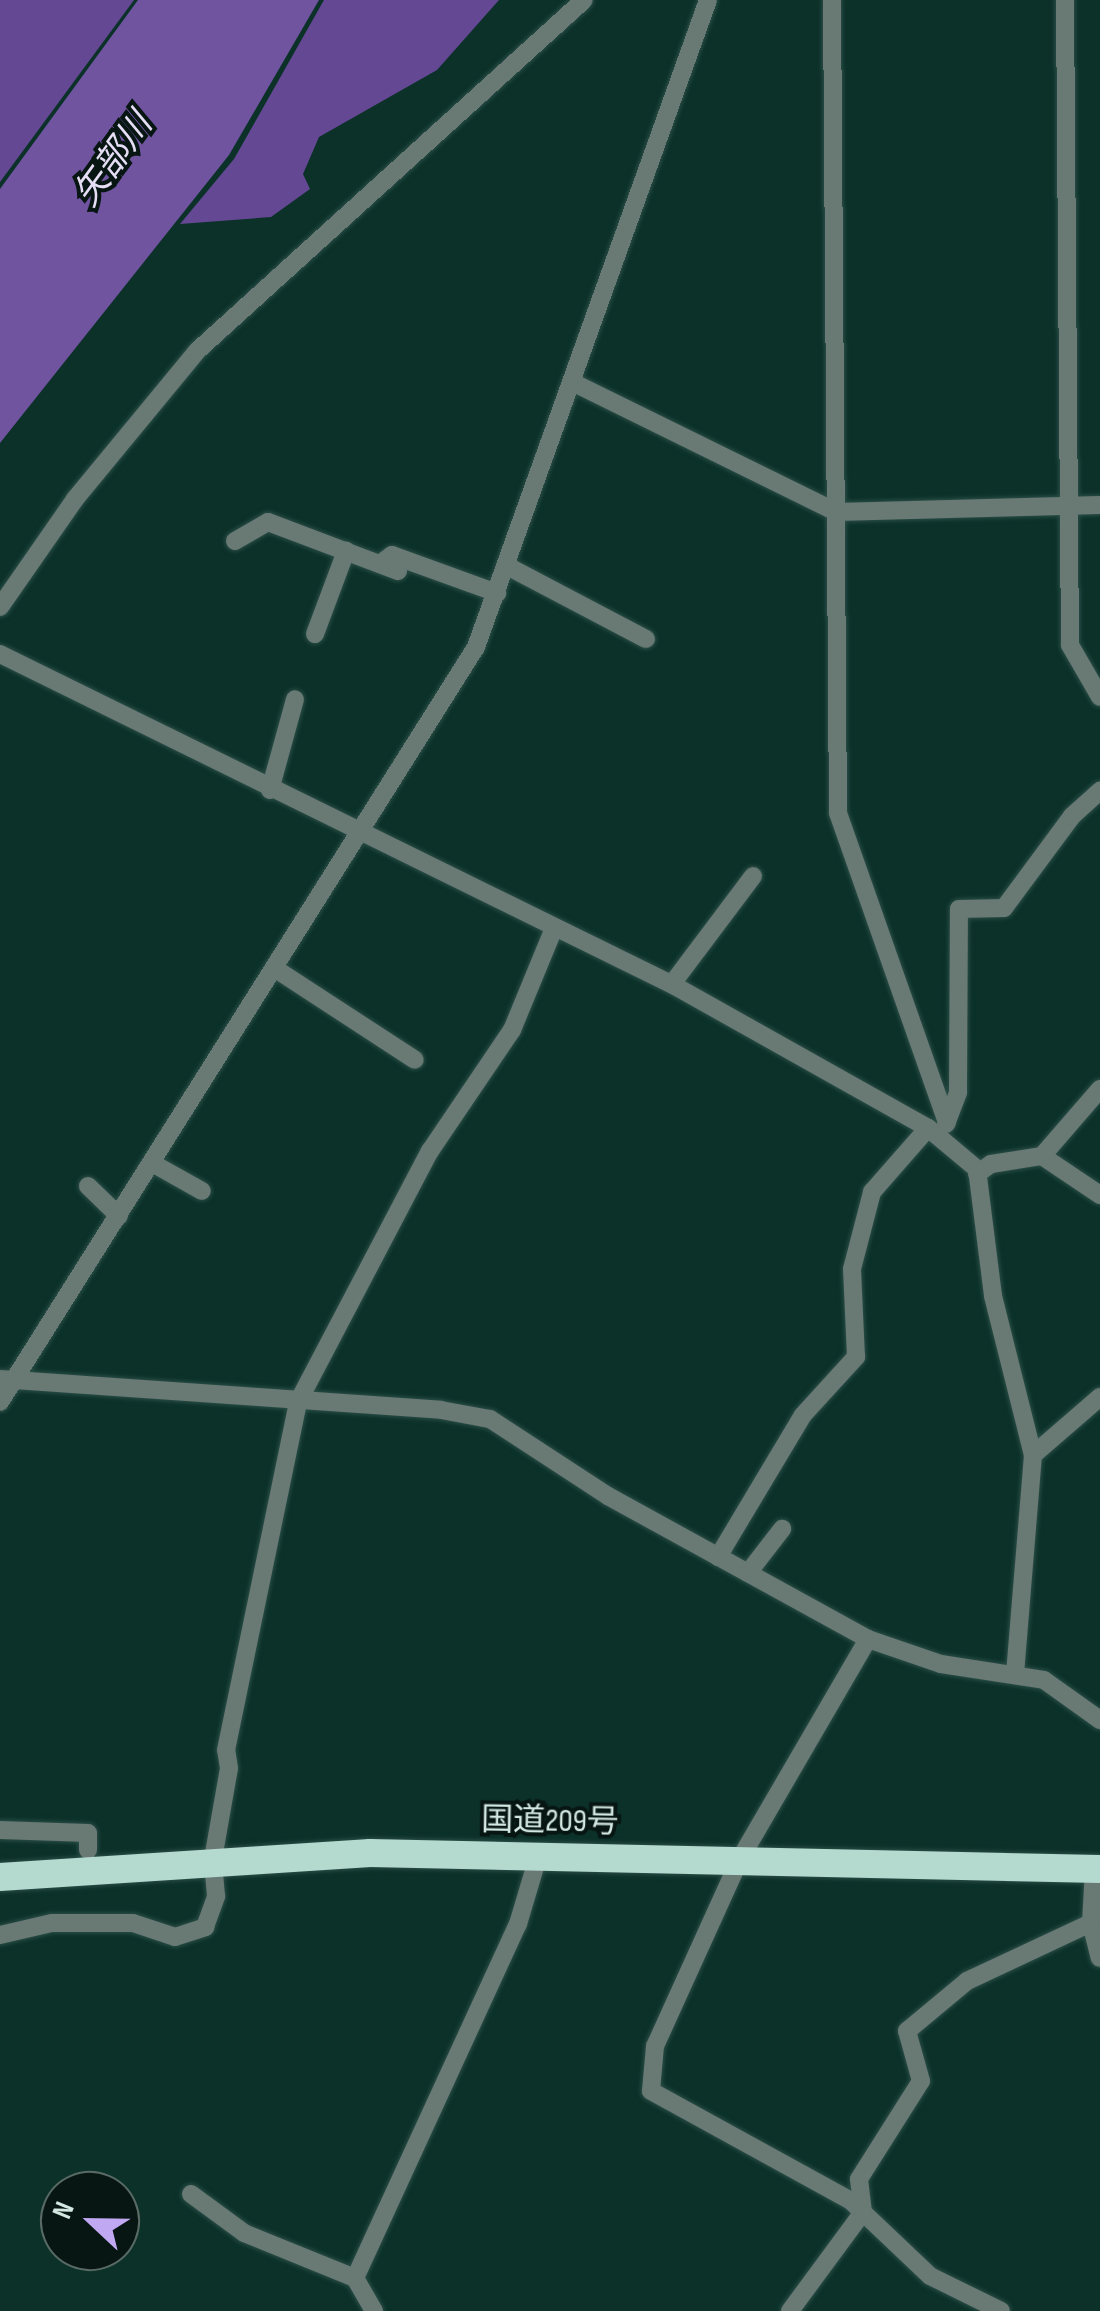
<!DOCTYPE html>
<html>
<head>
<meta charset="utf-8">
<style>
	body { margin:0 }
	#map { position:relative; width:1100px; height:2311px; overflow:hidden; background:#0b3129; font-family:"Sofia Sans Condensed","Noto Sans JP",sans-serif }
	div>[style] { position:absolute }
	.forest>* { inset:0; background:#644893 }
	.water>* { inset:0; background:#7054a0 }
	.roads { filter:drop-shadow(0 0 2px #2b4e47) drop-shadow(0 0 2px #2b4e47) }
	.minor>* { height:18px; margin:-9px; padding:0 9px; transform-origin:9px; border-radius:9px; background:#697974 }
	.trunk>* { height:28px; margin:-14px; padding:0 14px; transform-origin:14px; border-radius:14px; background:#b4d9ce }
	span { translate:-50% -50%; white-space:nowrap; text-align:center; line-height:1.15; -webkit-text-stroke:8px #071612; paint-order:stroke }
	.street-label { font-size:32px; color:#d4e8e2 }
	.water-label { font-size:35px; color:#e5def4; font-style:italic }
	.north { position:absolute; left:40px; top:2171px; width:100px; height:100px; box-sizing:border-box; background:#071612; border:2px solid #596a65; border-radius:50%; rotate:292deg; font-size:28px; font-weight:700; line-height:40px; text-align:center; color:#d4e8e2 }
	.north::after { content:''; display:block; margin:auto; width:35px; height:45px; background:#c1a8f3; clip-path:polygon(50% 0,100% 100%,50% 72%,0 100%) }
</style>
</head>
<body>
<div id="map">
	<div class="forest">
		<i style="clip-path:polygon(0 0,134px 0,0 182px)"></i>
		<i style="clip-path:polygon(324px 0,499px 0,437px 70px,319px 137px,303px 174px,310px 189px,271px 217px,180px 224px,234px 159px)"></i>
	</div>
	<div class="water">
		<i style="clip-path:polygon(138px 0,319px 0,229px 155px,0 443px,0 189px)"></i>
	</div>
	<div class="roads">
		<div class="minor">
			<i style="left:832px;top:0;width:813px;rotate:89.58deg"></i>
			<i style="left:838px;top:813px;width:328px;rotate:70.6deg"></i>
			<i style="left:1065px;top:0;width:645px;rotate:89.56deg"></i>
			<i style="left:1070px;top:645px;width:60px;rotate:60deg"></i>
			<i style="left:574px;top:383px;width:292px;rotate:26.2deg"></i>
			<i style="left:836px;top:512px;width:264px;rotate:-1.5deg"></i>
			<i style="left:235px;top:541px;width:38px;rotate:-30deg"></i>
			<i style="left:268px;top:522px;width:139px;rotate:20.7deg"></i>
			<i style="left:380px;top:564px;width:15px;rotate:-37deg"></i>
			<i style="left:392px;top:555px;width:112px;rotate:19.9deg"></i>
			<i style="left:507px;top:566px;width:157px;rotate:27.7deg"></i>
			<i style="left:0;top:607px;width:131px;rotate:-55.2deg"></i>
			<i style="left:75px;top:499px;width:192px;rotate:-50.5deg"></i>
			<i style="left:197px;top:351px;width:522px;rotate:-42.21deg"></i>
			<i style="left:315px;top:634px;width:89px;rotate:-69.5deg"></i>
			<i style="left:0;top:654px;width:752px;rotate:26.19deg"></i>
			<i style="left:675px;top:986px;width:290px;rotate:29.3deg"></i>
			<i style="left:928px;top:1128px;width:64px;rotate:39.9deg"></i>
			<i style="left:977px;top:1169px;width:128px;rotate:82.8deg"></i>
			<i style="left:993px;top:1296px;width:164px;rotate:75.9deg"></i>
			<i style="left:1033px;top:1455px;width:218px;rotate:94.7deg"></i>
			<i style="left:270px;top:790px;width:94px;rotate:-74.6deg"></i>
			<i style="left:274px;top:968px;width:168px;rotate:33.1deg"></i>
			<i style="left:672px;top:984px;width:135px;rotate:-53.1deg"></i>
			<i style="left:946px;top:1124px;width:34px;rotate:-69deg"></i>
			<i style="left:958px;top:1092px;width:183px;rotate:-89.7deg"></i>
			<i style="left:959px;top:909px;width:45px;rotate:-1.3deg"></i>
			<i style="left:1004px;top:908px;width:114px;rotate:-53.5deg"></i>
			<i style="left:1072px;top:816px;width:38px;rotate:-42deg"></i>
			<i style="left:1042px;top:1156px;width:89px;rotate:-49.1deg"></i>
			<i style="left:152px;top:1163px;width:57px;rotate:29.2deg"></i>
			<i style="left:977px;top:1174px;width:17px;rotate:-36deg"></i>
			<i style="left:991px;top:1164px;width:52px;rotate:-8.9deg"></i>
			<i style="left:1042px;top:1156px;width:70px;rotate:33.9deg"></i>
			<i style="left:88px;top:1186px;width:43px;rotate:44.1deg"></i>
			<i style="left:0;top:1379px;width:442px;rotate:4deg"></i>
			<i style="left:441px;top:1410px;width:50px;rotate:10.4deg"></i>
			<i style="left:490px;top:1419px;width:141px;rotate:33.1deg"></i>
			<i style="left:608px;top:1496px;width:297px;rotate:28.8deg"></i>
			<i style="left:868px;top:1639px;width:77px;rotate:18.9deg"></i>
			<i style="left:941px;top:1664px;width:104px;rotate:8.8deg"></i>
			<i style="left:1044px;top:1680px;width:69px;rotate:35.5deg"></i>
			<i style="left:0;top:1402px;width:893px;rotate:-57.77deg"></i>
			<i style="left:476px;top:647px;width:687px;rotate:-70.27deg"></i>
			<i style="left:1033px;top:1455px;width:89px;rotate:-40.9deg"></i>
			<i style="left:718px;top:1557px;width:165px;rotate:-59.1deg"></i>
			<i style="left:803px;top:1415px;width:79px;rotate:-47.6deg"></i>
			<i style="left:856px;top:1357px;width:88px;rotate:-92.6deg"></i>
			<i style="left:852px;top:1269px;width:80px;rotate:-75.4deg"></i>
			<i style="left:872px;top:1192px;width:85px;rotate:-48.8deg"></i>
			<i style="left:748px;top:1573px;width:56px;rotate:-52.3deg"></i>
			<i style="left:868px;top:1639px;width:257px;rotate:120.2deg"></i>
			<i style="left:739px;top:1861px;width:203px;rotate:114.4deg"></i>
			<i style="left:655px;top:2046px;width:45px;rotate:95.1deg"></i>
			<i style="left:651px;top:2091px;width:228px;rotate:28.8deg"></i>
			<i style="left:851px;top:2201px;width:109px;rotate:43.5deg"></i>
			<i style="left:930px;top:2276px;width:79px;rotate:26.2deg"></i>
			<i style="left:0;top:1830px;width:88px;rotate:2deg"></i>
			<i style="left:88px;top:1833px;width:17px;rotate:90deg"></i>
			<i style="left:1091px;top:1923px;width:36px;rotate:76deg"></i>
			<i style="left:0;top:1935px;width:53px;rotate:-13deg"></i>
			<i style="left:52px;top:1923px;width:81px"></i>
			<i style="left:133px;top:1923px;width:44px;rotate:18.4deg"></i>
			<i style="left:175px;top:1937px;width:32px;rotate:-18deg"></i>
			<i style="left:205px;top:1927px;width:33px;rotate:-70deg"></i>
			<i style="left:216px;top:1896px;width:37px;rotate:-95deg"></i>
			<i style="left:213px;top:1859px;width:92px;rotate:-80deg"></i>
			<i style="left:229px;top:1768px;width:18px;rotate:-99deg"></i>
			<i style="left:226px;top:1750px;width:355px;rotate:-78.3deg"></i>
			<i style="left:298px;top:1402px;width:284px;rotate:-62.3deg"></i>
			<i style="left:430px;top:1151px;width:146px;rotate:-55.9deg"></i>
			<i style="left:512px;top:1030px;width:110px;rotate:-67.6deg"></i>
			<i style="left:191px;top:2194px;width:66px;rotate:36.3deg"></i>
			<i style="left:244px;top:2233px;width:120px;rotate:22.1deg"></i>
			<i style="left:374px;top:2311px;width:38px;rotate:-120deg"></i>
			<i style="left:355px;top:2278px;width:390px;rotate:-65.3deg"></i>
			<i style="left:518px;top:1924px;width:70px;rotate:-73.4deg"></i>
			<i style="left:790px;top:2311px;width:123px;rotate:-53.6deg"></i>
			<i style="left:863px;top:2212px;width:33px;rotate:-97deg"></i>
			<i style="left:859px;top:2179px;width:116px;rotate:-57.7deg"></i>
			<i style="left:921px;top:2081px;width:52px;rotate:-105.6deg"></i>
			<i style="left:907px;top:2031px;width:78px;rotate:-39.8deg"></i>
			<i style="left:967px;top:1981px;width:137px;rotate:-25.1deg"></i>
			<i style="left:1091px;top:1923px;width:54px;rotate:-86.8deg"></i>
		</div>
		<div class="trunk">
			<i style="left:0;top:1877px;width:371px;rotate:-3.7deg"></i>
			<i style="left:370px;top:1853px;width:730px;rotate:1.26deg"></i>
		</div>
	</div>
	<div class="street-label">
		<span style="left:550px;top:1822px;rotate:1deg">国道209号</span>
	</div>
	<div class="water-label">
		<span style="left:114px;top:160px;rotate:-54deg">矢部川</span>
	</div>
	<div class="north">N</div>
</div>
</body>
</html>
